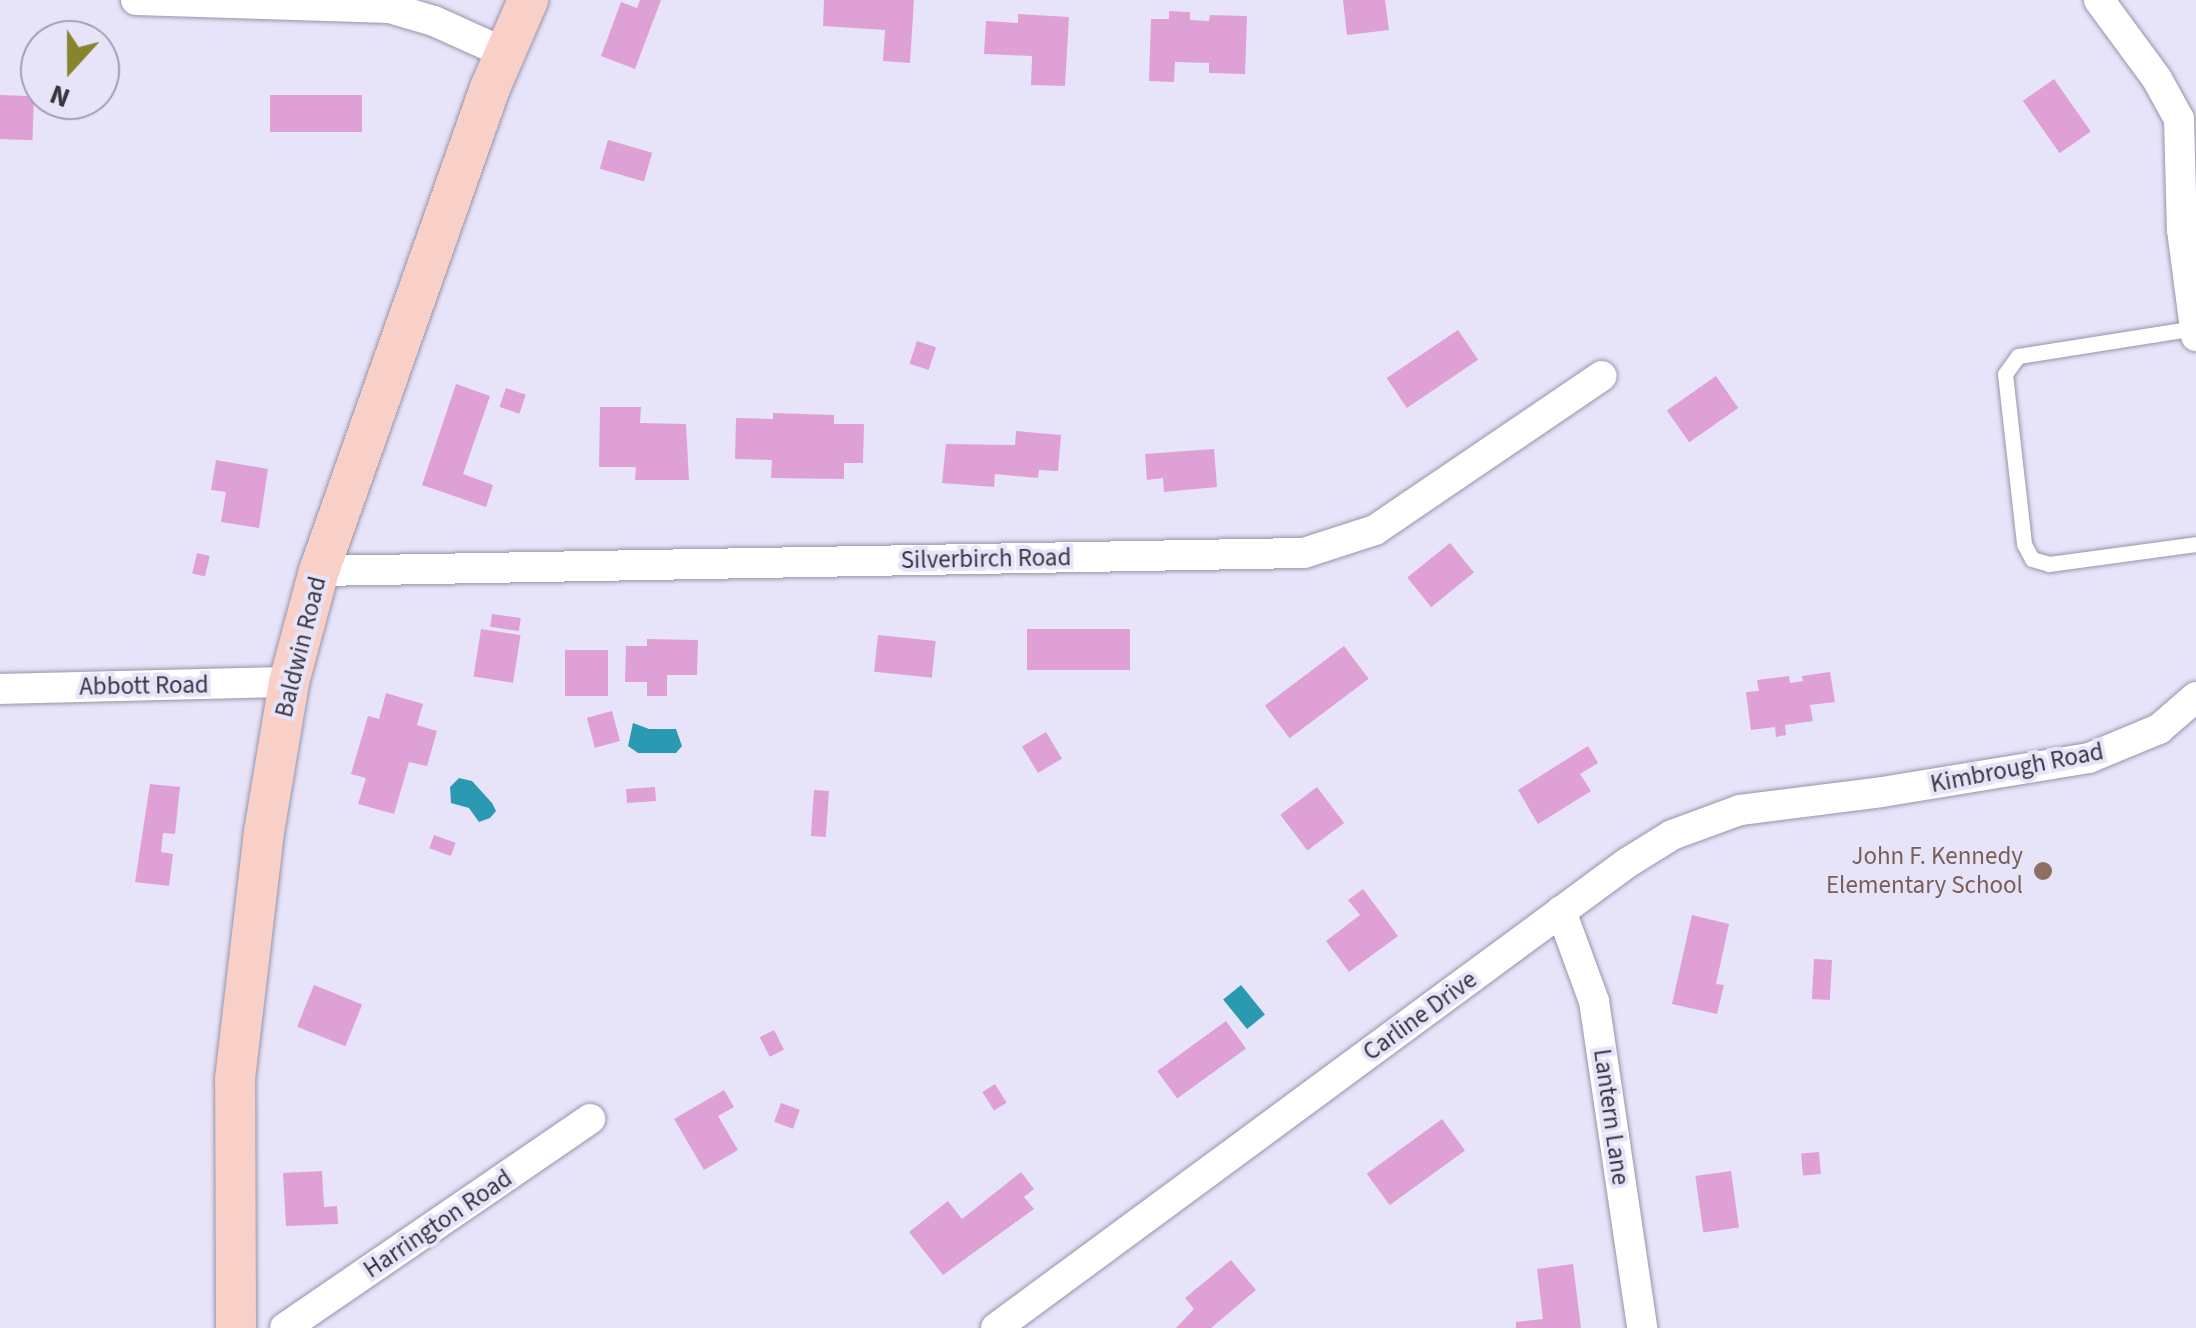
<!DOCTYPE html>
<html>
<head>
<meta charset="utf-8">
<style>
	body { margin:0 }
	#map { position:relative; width:2196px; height:1328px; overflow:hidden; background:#e7e4fa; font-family:"Source Sans 3",sans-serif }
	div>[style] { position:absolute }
	.water>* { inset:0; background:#2a9ab2; transform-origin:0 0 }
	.building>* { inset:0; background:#dfa0d5; transform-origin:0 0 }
	.roads { filter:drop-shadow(0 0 2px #9794a9) drop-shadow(0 0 2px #9794a9) }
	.lane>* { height:15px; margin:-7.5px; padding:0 7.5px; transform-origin:7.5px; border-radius:7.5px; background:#fff }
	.street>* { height:30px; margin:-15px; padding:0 15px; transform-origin:15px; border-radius:15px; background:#fff }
	.secondary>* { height:40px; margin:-20px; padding:0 20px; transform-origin:20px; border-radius:20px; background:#f8d0c7 }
	.dots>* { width:28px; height:28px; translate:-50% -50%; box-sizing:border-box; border:5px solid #e7e4fa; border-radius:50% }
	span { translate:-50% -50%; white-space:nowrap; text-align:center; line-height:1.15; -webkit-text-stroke:8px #e7e4fa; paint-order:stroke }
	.street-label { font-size:25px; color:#37363f }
	.education-label { font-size:25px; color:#785e54 }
	.right { translate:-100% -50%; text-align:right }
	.north { position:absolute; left:20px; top:20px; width:100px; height:100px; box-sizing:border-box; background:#e7e4fa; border:2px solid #a19eaf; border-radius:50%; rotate:201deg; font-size:28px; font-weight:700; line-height:40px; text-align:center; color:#37363f }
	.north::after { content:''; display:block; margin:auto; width:35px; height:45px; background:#86842d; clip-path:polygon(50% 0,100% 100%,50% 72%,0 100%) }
</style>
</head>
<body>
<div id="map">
	<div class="water">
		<i style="clip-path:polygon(633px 723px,649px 729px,676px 729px,682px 746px,676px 753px,638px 753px,628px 746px)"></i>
		<i style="clip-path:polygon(459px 778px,472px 781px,492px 803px,496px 811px,490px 818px,479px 822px,469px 808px,451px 803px,450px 787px)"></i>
		<i style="left:1241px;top:985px;width:38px;height:23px;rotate:51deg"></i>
	</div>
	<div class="building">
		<i style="clip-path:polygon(640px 0,661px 0,635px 69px,601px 56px,621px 2px,637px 8px)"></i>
		<i style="clip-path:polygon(824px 0,914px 0,910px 63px,883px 61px,885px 30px,823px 26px)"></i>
		<i style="clip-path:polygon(1343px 0,1385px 0,1389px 30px,1347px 35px)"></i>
		<i style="clip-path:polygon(1169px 11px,1190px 12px,1190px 20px,1209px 21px,1210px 15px,1247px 16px,1245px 74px,1209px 73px,1209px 63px,1175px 62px,1174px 82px,1149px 81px,1151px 19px,1169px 19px)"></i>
		<i style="clip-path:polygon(1018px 14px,1069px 17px,1065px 86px,1031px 85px,1032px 56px,984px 54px,986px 21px,1018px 23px)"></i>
		<i style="left:2054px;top:79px;width:64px;height:38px;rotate:55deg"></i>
		<i style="left:0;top:95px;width:34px;height:44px;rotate:2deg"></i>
		<i style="left:270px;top:95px;width:92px;height:37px"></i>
		<i style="left:608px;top:140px;width:46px;height:30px;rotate:16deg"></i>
		<i style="left:1458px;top:330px;width:36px;height:86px;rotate:56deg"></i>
		<i style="left:917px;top:341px;width:20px;height:24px;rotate:18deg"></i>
		<i style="left:1716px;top:376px;width:39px;height:60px;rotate:55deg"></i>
		<i style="clip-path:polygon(456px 384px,490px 396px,463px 474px,493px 485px,486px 507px,422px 485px)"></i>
		<i style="left:506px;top:388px;width:21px;height:20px;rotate:19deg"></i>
		<i style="clip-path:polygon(600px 407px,641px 407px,640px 423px,686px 424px,689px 480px,635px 480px,636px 467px,599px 467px)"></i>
		<i style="clip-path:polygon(773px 413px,834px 415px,834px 424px,864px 424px,863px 463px,844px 463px,844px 479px,771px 478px,772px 460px,735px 459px,736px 418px,773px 419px)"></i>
		<i style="clip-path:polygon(1016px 431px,1061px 435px,1058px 471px,1039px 470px,1038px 478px,995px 474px,994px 487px,942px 483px,946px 444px,1015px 445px)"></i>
		<i style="clip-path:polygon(1214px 449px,1217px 487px,1164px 492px,1163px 478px,1147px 480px,1145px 454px)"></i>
		<i style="clip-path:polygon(216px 460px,268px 469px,259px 528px,221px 522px,226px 492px,211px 490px)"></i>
		<i style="left:1450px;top:543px;width:38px;height:55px;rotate:51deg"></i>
		<i style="left:197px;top:553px;width:13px;height:21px;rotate:13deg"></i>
		<i style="left:492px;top:614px;width:29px;height:13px;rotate:8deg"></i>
		<i style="left:481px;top:629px;width:40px;height:48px;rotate:9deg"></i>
		<i style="left:1130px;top:629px;width:41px;height:103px;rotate:90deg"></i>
		<i style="left:878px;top:635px;width:58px;height:37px;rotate:6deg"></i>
		<i style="clip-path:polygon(647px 639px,698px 640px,697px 675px,667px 675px,667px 696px,647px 696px,647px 682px,625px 682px,626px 646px,647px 646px)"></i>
		<i style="left:1344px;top:646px;width:41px;height:99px;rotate:53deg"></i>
		<i style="left:608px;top:650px;width:46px;height:43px;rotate:90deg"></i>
		<i style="clip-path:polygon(1830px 672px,1835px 702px,1810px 705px,1813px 721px,1785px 725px,1786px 735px,1776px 737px,1775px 727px,1751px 730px,1746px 692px,1759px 691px,1757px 680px,1789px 676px,1790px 683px,1803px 681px,1802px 676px)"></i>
		<i style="clip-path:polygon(386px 693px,423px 704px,417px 725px,437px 731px,427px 766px,409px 762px,394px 814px,358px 804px,366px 778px,351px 774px,368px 716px,379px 719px)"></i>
		<i style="left:612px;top:711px;width:31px;height:26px;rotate:75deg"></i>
		<i style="left:1046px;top:732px;width:31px;height:28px;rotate:59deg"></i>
		<i style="clip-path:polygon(1588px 746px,1598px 763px,1580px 774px,1591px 791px,1538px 824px,1518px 790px)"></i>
		<i style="clip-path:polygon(150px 784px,180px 787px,175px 834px,163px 833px,161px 852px,173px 854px,169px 886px,135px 882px)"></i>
		<i style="left:655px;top:787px;width:14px;height:29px;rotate:86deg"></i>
		<i style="left:1317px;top:787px;width:45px;height:46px;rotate:53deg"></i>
		<i style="left:814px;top:790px;width:15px;height:46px;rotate:4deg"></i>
		<i style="left:434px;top:835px;width:23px;height:14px;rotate:20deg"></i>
		<i style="clip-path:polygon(1363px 889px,1398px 936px,1349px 972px,1326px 941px,1360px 915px,1348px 900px)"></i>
		<i style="clip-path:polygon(1692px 915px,1729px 924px,1716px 984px,1724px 985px,1717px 1014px,1672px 1004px)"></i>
		<i style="left:1814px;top:959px;width:18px;height:40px;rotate:3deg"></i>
		<i style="left:314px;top:985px;width:52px;height:45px;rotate:22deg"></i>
		<i style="left:1226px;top:1021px;width:34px;height:85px;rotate:54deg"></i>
		<i style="left:774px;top:1030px;width:22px;height:16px;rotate:63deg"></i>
		<i style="left:995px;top:1084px;width:22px;height:15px;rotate:58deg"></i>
		<i style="clip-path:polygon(724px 1090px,734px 1107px,718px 1116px,738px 1150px,704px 1170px,674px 1119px)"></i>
		<i style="left:781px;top:1103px;width:20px;height:20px;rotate:20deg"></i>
		<i style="left:1442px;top:1119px;width:39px;height:93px;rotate:54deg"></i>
		<i style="left:1819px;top:1152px;width:22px;height:18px;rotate:85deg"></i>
		<i style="clip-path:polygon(322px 1171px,324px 1207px,337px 1206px,338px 1224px,286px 1226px,283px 1173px)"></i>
		<i style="left:1731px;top:1171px;width:57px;height:36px;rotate:82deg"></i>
		<i style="clip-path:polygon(1021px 1172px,1034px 1189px,1024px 1197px,1034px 1209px,943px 1275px,909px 1232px,948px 1201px,962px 1219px)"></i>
		<i style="clip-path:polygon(1231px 1260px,1256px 1290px,1211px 1328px,1176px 1328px,1194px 1309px,1185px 1298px)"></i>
		<i style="clip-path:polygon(1573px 1264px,1581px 1328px,1516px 1328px,1516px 1322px,1543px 1319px,1537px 1269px)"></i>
	</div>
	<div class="roads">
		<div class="lane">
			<i style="left:2195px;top:328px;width:179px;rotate:171deg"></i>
			<i style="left:2018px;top:356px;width:22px;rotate:126deg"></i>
			<i style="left:2005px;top:374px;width:171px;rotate:83.6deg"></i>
			<i style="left:2024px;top:544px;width:17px;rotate:62deg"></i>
			<i style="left:2032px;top:559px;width:18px;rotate:16deg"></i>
			<i style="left:2049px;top:564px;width:148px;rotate:-7.7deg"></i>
		</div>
		<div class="street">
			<i style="left:136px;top:0;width:254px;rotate:1.8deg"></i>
			<i style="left:390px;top:8px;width:46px;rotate:16.5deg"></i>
			<i style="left:434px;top:21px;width:78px;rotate:24.3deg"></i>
			<i style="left:2099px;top:0;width:98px;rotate:53.7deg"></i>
			<i style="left:2157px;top:79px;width:46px;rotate:61.2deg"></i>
			<i style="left:2179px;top:119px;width:111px;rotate:88.5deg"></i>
			<i style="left:2182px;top:230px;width:107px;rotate:82.5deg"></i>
			<i style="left:319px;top:571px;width:985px;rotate:-1.05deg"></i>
			<i style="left:1304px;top:553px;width:75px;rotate:-17.9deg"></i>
			<i style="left:1375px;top:530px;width:274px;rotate:-34.2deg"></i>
			<i style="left:0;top:689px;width:289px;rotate:-1.4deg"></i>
			<i style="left:1561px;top:911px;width:96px;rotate:69.9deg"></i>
			<i style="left:1594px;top:1001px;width:331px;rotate:81.6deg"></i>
			<i style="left:285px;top:1328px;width:370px;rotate:-34.4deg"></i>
			<i style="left:996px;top:1328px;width:784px;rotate:-36.39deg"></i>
			<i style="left:1627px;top:863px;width:53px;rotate:-31.9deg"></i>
			<i style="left:1672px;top:835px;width:72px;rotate:-20.2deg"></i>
			<i style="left:1740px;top:810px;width:143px;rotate:-7.2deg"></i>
			<i style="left:1882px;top:792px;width:210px;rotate:-9.3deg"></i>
			<i style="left:2089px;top:758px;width:76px;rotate:-22.5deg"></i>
			<i style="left:2159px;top:729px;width:49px;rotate:-40.9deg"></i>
		</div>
		<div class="secondary">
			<i style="left:236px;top:1328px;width:249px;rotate:-90.2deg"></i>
			<i style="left:235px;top:1079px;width:249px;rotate:-83.3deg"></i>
			<i style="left:264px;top:832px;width:152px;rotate:-80.5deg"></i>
			<i style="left:289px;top:682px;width:115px;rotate:-74.9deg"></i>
			<i style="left:319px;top:571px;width:512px;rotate:-70.5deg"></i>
			<i style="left:490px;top:88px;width:96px;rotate:-66.6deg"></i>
		</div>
	</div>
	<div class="dots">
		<i style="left:2043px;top:871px;background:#8d6e63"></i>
	</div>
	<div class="street-label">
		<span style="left:986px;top:559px;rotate:-1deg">Silverbirch Road</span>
		<span style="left:301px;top:647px;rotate:-76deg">Baldwin Road</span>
		<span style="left:144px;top:686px;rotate:-1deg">Abbott Road</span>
		<span style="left:2017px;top:768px;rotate:-11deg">Kimbrough Road</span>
		<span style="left:1420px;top:1016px;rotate:-36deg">Carline Drive</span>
		<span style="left:1611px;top:1117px;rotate:82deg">Lantern Lane</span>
		<span style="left:438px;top:1224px;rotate:-34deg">Harrington Road</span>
	</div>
	<div class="education-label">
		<span class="right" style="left:2023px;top:871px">John F. Kennedy<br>Elementary School</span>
	</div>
	<div class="north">N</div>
</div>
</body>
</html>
